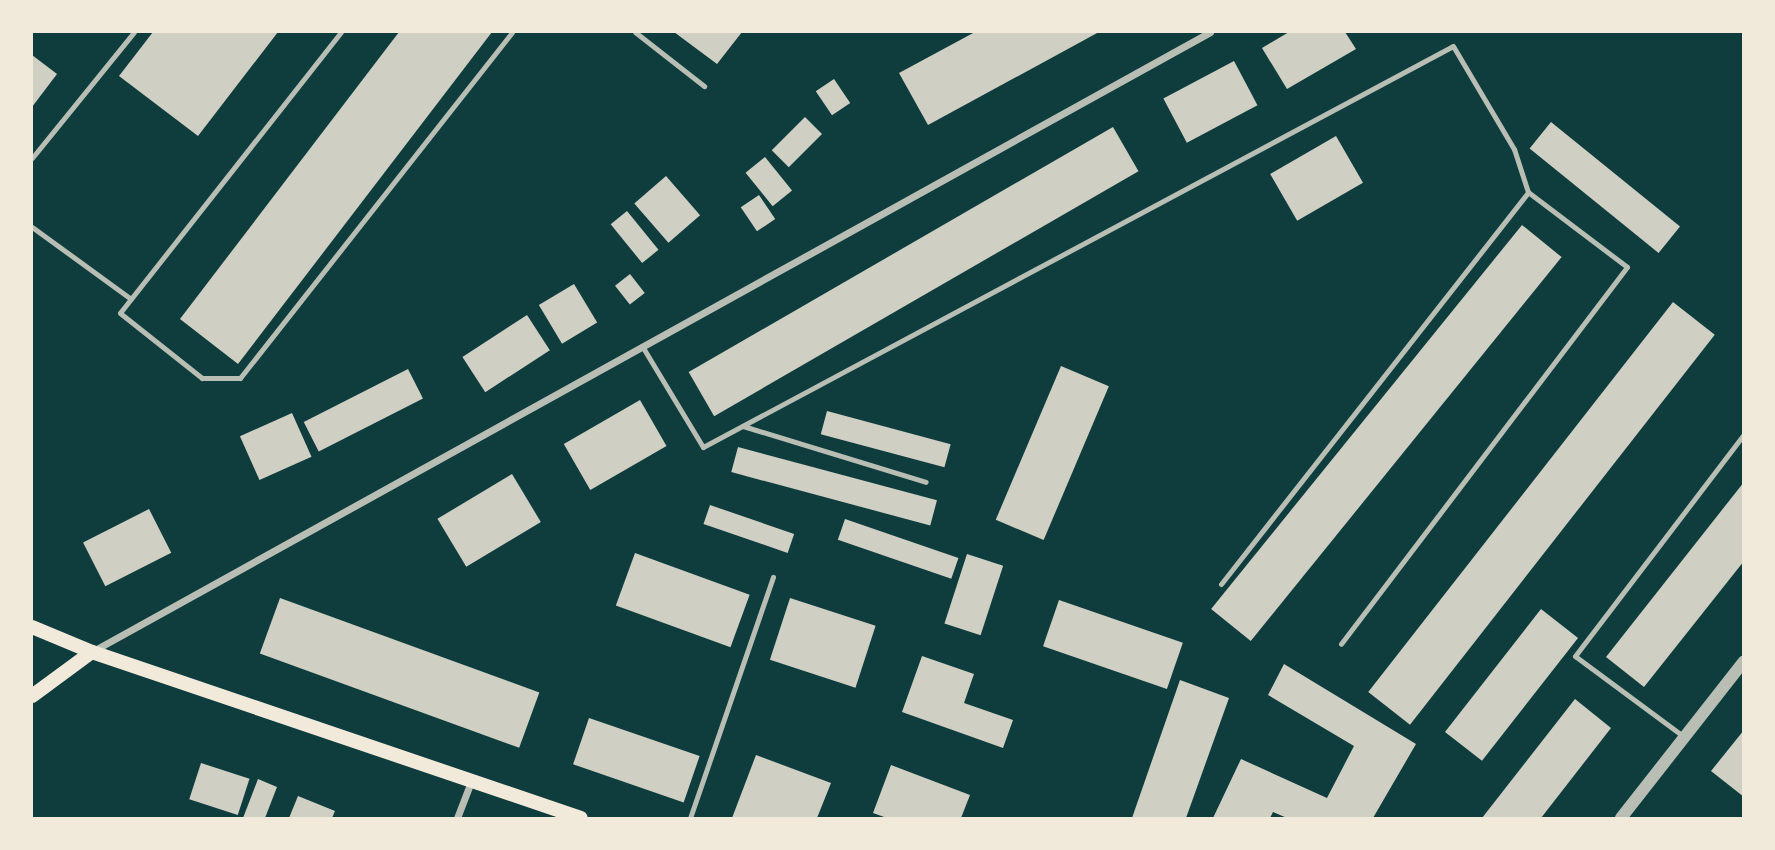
<!DOCTYPE html>
<html>
<head>
<meta charset="utf-8">
<style>
	body { margin:0 }
	#map { position:relative; width:1775px; height:850px; overflow:hidden; background:#0f3d3e; font-family:"Fira Sans",sans-serif }
	div>[style] { position:absolute }
	.building>* { inset:0; background:#cfcfc3; transform-origin:0 0 }
	.service>* { height:5px; margin:-2.5px; padding:0 2.5px; transform-origin:2.5px; border-radius:2.5px; background:#b8beb3 }
	.minor>* { height:7px; margin:-3.5px; padding:0 3.5px; transform-origin:3.5px; border-radius:3.5px; background:#b8beb3 }
	.tertiary>* { height:12px; margin:-6px; padding:0 6px; transform-origin:6px; border-radius:6px; background:#b8beb3 }
	.secondary>* { height:14px; margin:-7px; padding:0 7px; transform-origin:7px; border-radius:7px; background:#f1e9da }
	span { translate:-50% -50%; white-space:nowrap; text-align:center; line-height:1.15; -webkit-text-stroke:5px #f1e9da; paint-order:stroke }
	.frame { position:absolute; inset:0; border:33px solid #f1e9da; pointer-events:none }
</style>
</head>
<body>
<div id="map">
	<div class="building">
		<i style="clip-path:polygon(153px 32px,278px 32px,198px 136px,119px 76px)"></i>
		<i style="clip-path:polygon(399px 32px,492px 32px,238px 364px,180px 319px)"></i>
		<i style="clip-path:polygon(674px 32px,742px 32px,717px 64px)"></i>
		<i style="clip-path:polygon(975px 32px,1099px 32px,928px 125px,899px 73px)"></i>
		<i style="clip-path:polygon(1289px 32px,1345px 32px,1356px 49px,1287px 89px,1262px 48px)"></i>
		<i style="clip-path:polygon(32px 55px,57px 74px,32px 107px)"></i>
		<i style="left:1234px;top:61px;width:50px;height:80px;rotate:62deg"></i>
		<i style="left:834px;top:79px;width:29px;height:22px;rotate:56deg"></i>
		<i style="left:805px;top:117px;width:24px;height:47px;rotate:45deg"></i>
		<i style="left:1551px;top:122px;width:166px;height:34px;rotate:39deg"></i>
		<i style="left:1113px;top:127px;width:51px;height:490px;rotate:60deg"></i>
		<i style="left:1336px;top:136px;width:54px;height:76px;rotate:60deg"></i>
		<i style="left:765px;top:157px;width:43px;height:25px;rotate:51deg"></i>
		<i style="left:666px;top:176px;width:52px;height:42px;rotate:49deg"></i>
		<i style="left:759px;top:195px;width:29px;height:22px;rotate:56deg"></i>
		<i style="left:627px;top:211px;width:50px;height:21px;rotate:51deg"></i>
		<i style="left:1522px;top:225px;width:51px;height:494px;rotate:39deg"></i>
		<i style="left:630px;top:274px;width:24px;height:19px;rotate:52deg"></i>
		<i style="left:574px;top:284px;width:45px;height:41px;rotate:59deg"></i>
		<i style="left:1673px;top:302px;width:53px;height:495px;rotate:38deg"></i>
		<i style="left:527px;top:315px;width:42px;height:77px;rotate:57deg"></i>
		<i style="left:1061px;top:366px;width:52px;height:167px;rotate:23deg"></i>
		<i style="left:408px;top:369px;width:33px;height:117px;rotate:63deg"></i>
		<i style="left:640px;top:400px;width:53px;height:88px;rotate:60deg"></i>
		<i style="left:827px;top:411px;width:128px;height:24px;rotate:15deg"></i>
		<i style="left:292px;top:413px;width:48px;height:57px;rotate:66deg"></i>
		<i style="left:738px;top:447px;width:206px;height:26px;rotate:15deg"></i>
		<i style="left:512px;top:474px;width:56px;height:87px;rotate:59deg"></i>
		<i style="clip-path:polygon(1744px 482px,1744px 561px,1644px 687px,1606px 657px)"></i>
		<i style="left:710px;top:505px;width:89px;height:20px;rotate:19deg"></i>
		<i style="left:149px;top:509px;width:49px;height:74px;rotate:63deg"></i>
		<i style="left:845px;top:519px;width:120px;height:22px;rotate:19deg"></i>
		<i style="left:635px;top:553px;width:122px;height:56px;rotate:20deg"></i>
		<i style="left:967px;top:554px;width:38px;height:73px;rotate:18deg"></i>
		<i style="left:280px;top:598px;width:276px;height:59px;rotate:20deg"></i>
		<i style="left:790px;top:598px;width:90px;height:65px;rotate:18deg"></i>
		<i style="left:1059px;top:600px;width:131px;height:49px;rotate:19deg"></i>
		<i style="left:1541px;top:609px;width:47px;height:156px;rotate:38deg"></i>
		<i style="clip-path:polygon(922px 656px,974px 674px,964px 703px,1013px 720px,1003px 748px,902px 712px)"></i>
		<i style="clip-path:polygon(1284px 664px,1416px 744px,1373px 818px,1287px 818px,1273px 812px,1270px 818px,1213px 818px,1241px 759px,1327px 798px,1354px 746px,1268px 695px)"></i>
		<i style="clip-path:polygon(1180px 680px,1229px 698px,1186px 818px,1132px 818px)"></i>
		<i style="clip-path:polygon(1575px 699px,1611px 728px,1541px 818px,1482px 818px)"></i>
		<i style="left:589px;top:718px;width:117px;height:49px;rotate:19deg"></i>
		<i style="clip-path:polygon(1744px 730px,1744px 797px,1711px 771px)"></i>
		<i style="clip-path:polygon(756px 755px,831px 783px,817px 818px,732px 818px)"></i>
		<i style="left:201px;top:763px;width:51px;height:38px;rotate:18deg"></i>
		<i style="clip-path:polygon(891px 765px,970px 795px,961px 818px,887px 818px,873px 813px)"></i>
		<i style="clip-path:polygon(258px 779px,277px 787px,265px 818px,243px 818px)"></i>
		<i style="clip-path:polygon(298px 796px,335px 811px,332px 818px,289px 818px)"></i>
	</div>
	<div class="service">
		<i style="left:341px;top:32px;width:357px;rotate:128.2deg"></i>
		<i style="left:120px;top:313px;width:105px;rotate:38.4deg"></i>
		<i style="left:202px;top:378px;width:38px"></i>
		<i style="left:240px;top:378px;width:440px;rotate:-51.8deg"></i>
		<i style="left:635px;top:32px;width:88px;rotate:38deg"></i>
		<i style="left:32px;top:158px;width:162px;rotate:-51deg"></i>
		<i style="left:32px;top:227px;width:122px;rotate:36deg"></i>
		<i style="left:642px;top:346px;width:118px;rotate:58.9deg"></i>
		<i style="left:703px;top:447px;width:850px;rotate:-28.13deg"></i>
		<i style="left:1453px;top:46px;width:120px;rotate:59.4deg"></i>
		<i style="left:1514px;top:149px;width:45px;rotate:72deg"></i>
		<i style="left:1528px;top:192px;width:124px;rotate:37.1deg"></i>
		<i style="left:1627px;top:267px;width:473px;rotate:127.2deg"></i>
		<i style="left:743px;top:426px;width:191px;rotate:17deg"></i>
		<i style="left:1221px;top:584px;width:498px;rotate:-51.9deg"></i>
		<i style="left:1683px;top:736px;width:134px;rotate:-143.5deg"></i>
		<i style="left:1575px;top:656px;width:279px;rotate:-52.7deg"></i>
		<i style="left:690px;top:818px;width:255px;rotate:-71deg"></i>
	</div>
	<div class="minor">
		<i style="left:93px;top:651px;width:1277px;rotate:-28.99deg"></i>
		<i style="left:457px;top:818px;width:40px;rotate:-69deg"></i>
	</div>
	<div class="tertiary">
		<i style="left:1621px;top:818px;width:199px;rotate:-51.9deg"></i>
	</div>
	<div class="secondary">
		<i style="left:32px;top:627px;width:65px;rotate:22.6deg"></i>
		<i style="left:92px;top:652px;width:516px;rotate:18.75deg"></i>
		<i style="left:32px;top:696px;width:74px;rotate:-36.3deg"></i>
	</div>
	<div class="frame"></div>
</div>
</body>
</html>
